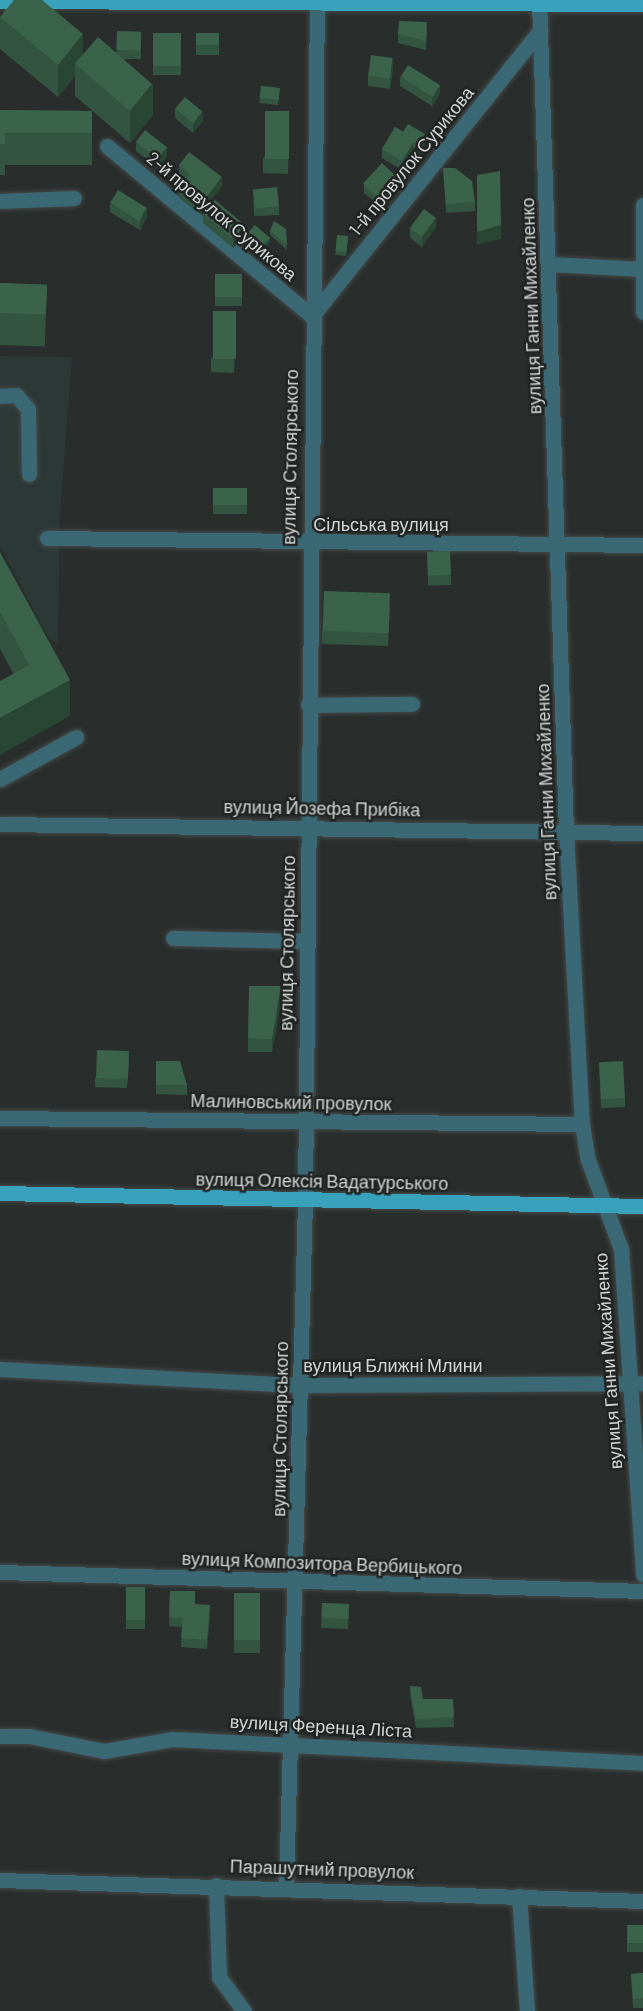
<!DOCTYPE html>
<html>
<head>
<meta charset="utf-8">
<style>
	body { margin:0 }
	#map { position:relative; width:643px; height:2011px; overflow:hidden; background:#292e2d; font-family:Barlow,sans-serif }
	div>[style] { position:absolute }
	.built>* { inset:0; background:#2c3836 }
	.roads { filter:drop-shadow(0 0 2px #444948) drop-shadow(0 0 2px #444948) }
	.minor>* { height:15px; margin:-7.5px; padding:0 7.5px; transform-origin:7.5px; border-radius:7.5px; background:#3b6875 }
	.major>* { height:15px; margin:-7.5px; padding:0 7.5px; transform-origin:7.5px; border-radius:7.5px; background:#38a2bd }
	.wall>* { inset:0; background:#335440; transform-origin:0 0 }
	.shaded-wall>* { inset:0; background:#294534 }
	.building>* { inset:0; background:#3b624a; transform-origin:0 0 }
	span { translate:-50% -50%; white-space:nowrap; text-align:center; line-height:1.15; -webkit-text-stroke:5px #202423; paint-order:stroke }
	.street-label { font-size:18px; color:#d2d5d4 }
</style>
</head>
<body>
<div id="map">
	<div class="built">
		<i style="clip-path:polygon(0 356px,72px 357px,60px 513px,58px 645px,48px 637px,0 546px)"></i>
	</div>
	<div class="roads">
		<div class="minor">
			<i style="left:539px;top:0;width:831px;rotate:88.14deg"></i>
			<i style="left:566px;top:831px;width:293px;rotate:86.9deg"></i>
			<i style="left:582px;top:1124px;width:36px;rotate:81deg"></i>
			<i style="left:588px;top:1160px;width:95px;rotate:69.7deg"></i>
			<i style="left:621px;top:1249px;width:326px;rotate:86.1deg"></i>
			<i style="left:107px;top:146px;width:266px;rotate:39.7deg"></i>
			<i style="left:312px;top:316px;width:366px;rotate:-51.4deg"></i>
			<i style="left:0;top:201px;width:74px;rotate:-2.3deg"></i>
			<i style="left:643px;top:205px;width:107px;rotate:90deg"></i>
			<i style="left:549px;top:264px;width:94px;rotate:3deg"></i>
			<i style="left:0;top:396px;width:16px;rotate:-4deg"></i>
			<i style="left:16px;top:395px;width:18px;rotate:49deg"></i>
			<i style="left:28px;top:409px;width:65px;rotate:89.1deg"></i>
			<i style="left:47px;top:538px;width:596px;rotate:0.67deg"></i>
			<i style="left:308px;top:705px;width:104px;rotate:-0.6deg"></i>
			<i style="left:0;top:779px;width:87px;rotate:-28.9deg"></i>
			<i style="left:0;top:824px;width:643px;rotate:0.8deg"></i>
			<i style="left:173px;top:938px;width:133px;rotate:1.3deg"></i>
			<i style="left:0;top:1118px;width:582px;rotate:0.59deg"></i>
			<i style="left:0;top:1369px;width:300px;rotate:3.1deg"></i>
			<i style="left:300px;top:1385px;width:343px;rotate:-0.3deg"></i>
			<i style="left:0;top:1572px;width:643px;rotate:1.69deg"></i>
			<i style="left:0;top:1736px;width:29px"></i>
			<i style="left:29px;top:1736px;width:76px;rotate:11.3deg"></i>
			<i style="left:104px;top:1751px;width:69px;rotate:-10deg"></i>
			<i style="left:172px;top:1739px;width:472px;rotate:2.9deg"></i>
			<i style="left:0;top:1880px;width:643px;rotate:1.87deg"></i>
			<i style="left:216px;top:1885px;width:92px;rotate:88.1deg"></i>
			<i style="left:219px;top:1977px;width:42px;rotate:53.7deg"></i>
			<i style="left:286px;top:1886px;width:686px;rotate:-88.41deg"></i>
			<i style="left:305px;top:1200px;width:1199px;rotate:-89.43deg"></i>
			<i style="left:519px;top:1896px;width:115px;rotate:86deg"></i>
		</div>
		<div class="major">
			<i style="left:0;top:1px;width:643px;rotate:0.27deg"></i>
			<i style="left:0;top:1193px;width:643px;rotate:1.16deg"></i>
		</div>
	</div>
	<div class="wall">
		<i style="clip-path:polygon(0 17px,83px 54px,117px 52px,117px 31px,141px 32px,141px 59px,124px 59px,153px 115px,130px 143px,75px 96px,75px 76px,58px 97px,0 49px)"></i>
		<i style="clip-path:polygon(427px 31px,426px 50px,398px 43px,398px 34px)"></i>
		<i style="left:153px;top:33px;width:28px;height:42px"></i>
		<i style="left:196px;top:33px;width:23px;height:22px"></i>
		<i style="clip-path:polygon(393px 68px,390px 89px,368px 86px,368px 76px)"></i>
		<i style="clip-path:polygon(400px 77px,440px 94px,432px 106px,400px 86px)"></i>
		<i style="left:261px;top:86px;width:19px;height:17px;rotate:6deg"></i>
		<i style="clip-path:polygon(175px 108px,203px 121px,193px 133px,175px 118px)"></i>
		<i style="clip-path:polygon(0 110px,92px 111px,92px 165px,5px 165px,5px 175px,0 175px)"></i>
		<i style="clip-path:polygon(289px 125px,288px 174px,263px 173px,263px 159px)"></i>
		<i style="clip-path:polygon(395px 127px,425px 143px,418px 155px,413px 152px,402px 170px,382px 158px,382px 149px)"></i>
		<i style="clip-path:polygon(136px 142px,167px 156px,158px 168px,136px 151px)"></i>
		<i style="clip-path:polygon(179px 165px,222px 186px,200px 214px,179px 198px,179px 188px,186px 180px,179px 174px)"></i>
		<i style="clip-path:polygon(443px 168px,475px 202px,475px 211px,446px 213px)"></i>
		<i style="clip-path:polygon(364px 184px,399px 188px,383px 208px,364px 193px)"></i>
		<i style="clip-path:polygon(253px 189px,279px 206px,279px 215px,254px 216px)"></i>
		<i style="clip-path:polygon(110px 203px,147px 217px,140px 230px,110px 212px)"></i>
		<i style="clip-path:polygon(203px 214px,245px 234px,233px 248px,203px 223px)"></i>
		<i style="clip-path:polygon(436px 227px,422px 247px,410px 238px,410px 229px)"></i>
		<i style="clip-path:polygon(286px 229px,287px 250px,270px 235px,270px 231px)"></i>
		<i style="clip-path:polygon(246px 235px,270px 242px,261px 253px,246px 240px)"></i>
		<i style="left:337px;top:235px;width:11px;height:20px;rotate:5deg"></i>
		<i style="left:215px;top:274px;width:27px;height:32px"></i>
		<i style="left:0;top:283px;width:47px;height:62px;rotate:2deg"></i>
		<i style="clip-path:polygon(236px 325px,234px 373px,211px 372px,211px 359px)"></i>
		<i style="left:213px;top:488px;width:34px;height:26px"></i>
		<i style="left:450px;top:551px;width:34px;height:23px;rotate:88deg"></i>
		<i style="clip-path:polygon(0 552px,70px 716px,13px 673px,0 649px)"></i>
		<i style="clip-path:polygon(390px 607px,388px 646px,322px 644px,322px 631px)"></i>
		<i style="clip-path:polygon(281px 1000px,272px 1052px,248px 1052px,248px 1038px)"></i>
		<i style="clip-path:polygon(129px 1061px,127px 1088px,95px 1087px,95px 1078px)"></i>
		<i style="clip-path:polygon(156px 1061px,187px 1085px,187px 1095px,156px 1094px)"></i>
		<i style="clip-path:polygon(599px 1062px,625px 1098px,625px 1107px,601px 1108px)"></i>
		<i style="left:126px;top:1587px;width:19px;height:42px"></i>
		<i style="clip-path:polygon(170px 1591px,195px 1604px,210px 1614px,207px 1649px,181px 1647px,182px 1627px,169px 1626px)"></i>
		<i style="left:234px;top:1593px;width:26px;height:60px"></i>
		<i style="left:322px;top:1603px;width:27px;height:25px;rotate:2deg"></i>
		<i style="clip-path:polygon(410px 1686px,423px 1699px,453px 1699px,454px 1727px,416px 1728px,410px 1695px)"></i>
		<i style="left:627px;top:1925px;width:16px;height:27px"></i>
		<i style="clip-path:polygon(643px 1973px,643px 2008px,633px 2008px,631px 1974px)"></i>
	</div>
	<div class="shaded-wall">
		<i style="clip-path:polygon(83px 34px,83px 66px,75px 64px,75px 76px,58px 97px,58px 65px)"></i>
		<i style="clip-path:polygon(393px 58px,393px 68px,390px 89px,390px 79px)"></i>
		<i style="clip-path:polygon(153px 84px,153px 115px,130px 143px,130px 111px)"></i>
		<i style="clip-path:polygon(440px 85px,440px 94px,432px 106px,432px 97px)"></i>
		<i style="clip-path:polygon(203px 112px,203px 121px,193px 133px,193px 124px)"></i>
		<i style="clip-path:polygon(425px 134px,425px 143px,418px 155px,418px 146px)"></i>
		<i style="clip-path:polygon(413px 143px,413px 152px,402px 170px,402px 161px)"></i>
		<i style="clip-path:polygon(167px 147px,167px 156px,158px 168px,158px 159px)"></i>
		<i style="clip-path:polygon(222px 177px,222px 186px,200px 214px,200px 205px)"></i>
		<i style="clip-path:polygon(399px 179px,399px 188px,383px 208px,383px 199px)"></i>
		<i style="clip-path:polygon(147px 208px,147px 217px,140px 230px,140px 221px)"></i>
		<i style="clip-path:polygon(436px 218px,436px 227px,422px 247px,422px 237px)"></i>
		<i style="clip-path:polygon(245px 225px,245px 234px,233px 248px,233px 239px)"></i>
		<i style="clip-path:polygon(501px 225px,501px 239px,477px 245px,477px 232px)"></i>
		<i style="clip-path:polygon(270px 238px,270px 242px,261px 253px,261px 248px)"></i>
		<i style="clip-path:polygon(70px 680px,70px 716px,0 755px,0 718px)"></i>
		<i style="clip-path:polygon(281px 986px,281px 1000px,272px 1052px,272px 1039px)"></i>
		<i style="clip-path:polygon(210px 1605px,210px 1614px,207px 1649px,207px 1640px)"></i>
	</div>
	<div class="building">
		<i style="clip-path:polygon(14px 0,42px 0,83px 34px,58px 65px,0 17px)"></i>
		<i style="clip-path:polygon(399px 21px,427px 22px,426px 41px,398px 34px)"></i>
		<i style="left:117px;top:31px;width:24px;height:19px;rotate:2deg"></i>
		<i style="left:153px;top:33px;width:28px;height:33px"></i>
		<i style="left:196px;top:33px;width:23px;height:12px"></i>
		<i style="left:98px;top:37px;width:72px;height:35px;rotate:41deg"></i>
		<i style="left:371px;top:55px;width:22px;height:21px;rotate:8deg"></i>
		<i style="left:408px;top:65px;width:38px;height:14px;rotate:32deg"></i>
		<i style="left:261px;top:86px;width:19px;height:12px;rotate:6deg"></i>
		<i style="left:185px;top:97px;width:23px;height:15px;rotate:40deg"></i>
		<i style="clip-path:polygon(0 110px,92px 111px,92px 133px,5px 133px,5px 144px,0 144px)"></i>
		<i style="left:265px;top:111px;width:24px;height:48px"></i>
		<i style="clip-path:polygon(408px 124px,425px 134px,418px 146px,413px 143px,402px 161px,382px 149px,395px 127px,403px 132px)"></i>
		<i style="left:145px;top:130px;width:28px;height:15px;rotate:38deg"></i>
		<i style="clip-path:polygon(189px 152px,222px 177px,200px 205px,179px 188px,190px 174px,179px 165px)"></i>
		<i style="left:382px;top:163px;width:23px;height:28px;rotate:43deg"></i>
		<i style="clip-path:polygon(443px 168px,455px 168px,472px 181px,475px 202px,446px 204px)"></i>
		<i style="clip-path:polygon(500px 171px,501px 225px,477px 232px,477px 175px)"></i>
		<i style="left:277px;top:187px;width:19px;height:24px;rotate:84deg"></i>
		<i style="left:118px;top:190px;width:34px;height:15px;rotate:32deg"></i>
		<i style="left:215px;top:200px;width:39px;height:18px;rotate:40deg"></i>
		<i style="left:424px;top:209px;width:15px;height:24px;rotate:37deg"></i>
		<i style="clip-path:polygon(274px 221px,286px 229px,287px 245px,270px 231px)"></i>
		<i style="left:255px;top:225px;width:20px;height:13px;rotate:41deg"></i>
		<i style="left:337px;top:235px;width:11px;height:16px;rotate:5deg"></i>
		<i style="left:215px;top:274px;width:27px;height:23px"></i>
		<i style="left:0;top:283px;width:47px;height:30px;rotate:2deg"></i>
		<i style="left:213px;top:311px;width:23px;height:48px"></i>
		<i style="left:213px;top:488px;width:34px;height:17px"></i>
		<i style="left:450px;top:551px;width:24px;height:23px;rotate:88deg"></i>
		<i style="clip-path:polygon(0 552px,70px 680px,0 718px,0 681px,29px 665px,0 612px)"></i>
		<i style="left:324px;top:591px;width:66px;height:40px;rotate:2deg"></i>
		<i style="clip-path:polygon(249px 986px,281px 986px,272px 1039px,248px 1038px)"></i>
		<i style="left:97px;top:1050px;width:32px;height:28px;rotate:2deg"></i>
		<i style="clip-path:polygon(156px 1061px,180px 1061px,187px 1085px,156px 1085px)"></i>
		<i style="left:623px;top:1061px;width:37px;height:24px;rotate:87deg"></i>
		<i style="left:126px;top:1587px;width:19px;height:33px"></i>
		<i style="clip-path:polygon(170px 1591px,195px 1591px,195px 1604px,210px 1605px,207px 1640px,181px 1638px,183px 1618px,169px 1617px)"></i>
		<i style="left:234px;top:1593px;width:26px;height:47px"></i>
		<i style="left:322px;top:1603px;width:27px;height:15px;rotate:2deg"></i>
		<i style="clip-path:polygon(410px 1686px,421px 1687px,423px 1699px,453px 1699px,454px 1717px,416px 1719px)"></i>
		<i style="left:627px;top:1925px;width:16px;height:18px"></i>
		<i style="clip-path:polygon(643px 1973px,643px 1998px,633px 1999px,631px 1974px)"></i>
	</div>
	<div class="street-label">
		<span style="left:411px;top:161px;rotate:-51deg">1-й провулок Сурикова</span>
		<span style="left:222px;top:216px;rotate:40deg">2-й провулок Сурикова</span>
		<span style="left:531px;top:306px;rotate:-92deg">вулиця Ганни Михайленко</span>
		<span style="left:290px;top:457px;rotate:-89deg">вулиця Столярського</span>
		<span style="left:381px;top:524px">Сільська вулиця</span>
		<span style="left:546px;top:792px;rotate:-92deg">вулиця Ганни Михайленко</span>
		<span style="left:322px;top:808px;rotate:1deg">вулиця Йозефа Прибіка</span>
		<span style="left:287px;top:943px;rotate:-89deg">вулиця Столярського</span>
		<span style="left:291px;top:1102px;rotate:1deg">Малиновський провулок</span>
		<span style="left:322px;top:1181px;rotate:1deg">вулиця Олексія Вадатурського</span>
		<span style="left:608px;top:1361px;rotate:-94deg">вулиця Ганни Михайленко</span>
		<span style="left:393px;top:1365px">вулиця Ближні Млини</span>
		<span style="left:280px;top:1429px;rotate:-89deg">вулиця Столярського</span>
		<span style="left:322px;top:1563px;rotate:2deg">вулиця Композитора Вербицького</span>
		<span style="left:321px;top:1726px;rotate:3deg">вулиця Ференца Ліста</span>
		<span style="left:322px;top:1869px;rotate:2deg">Парашутний провулок</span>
	</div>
</div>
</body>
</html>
